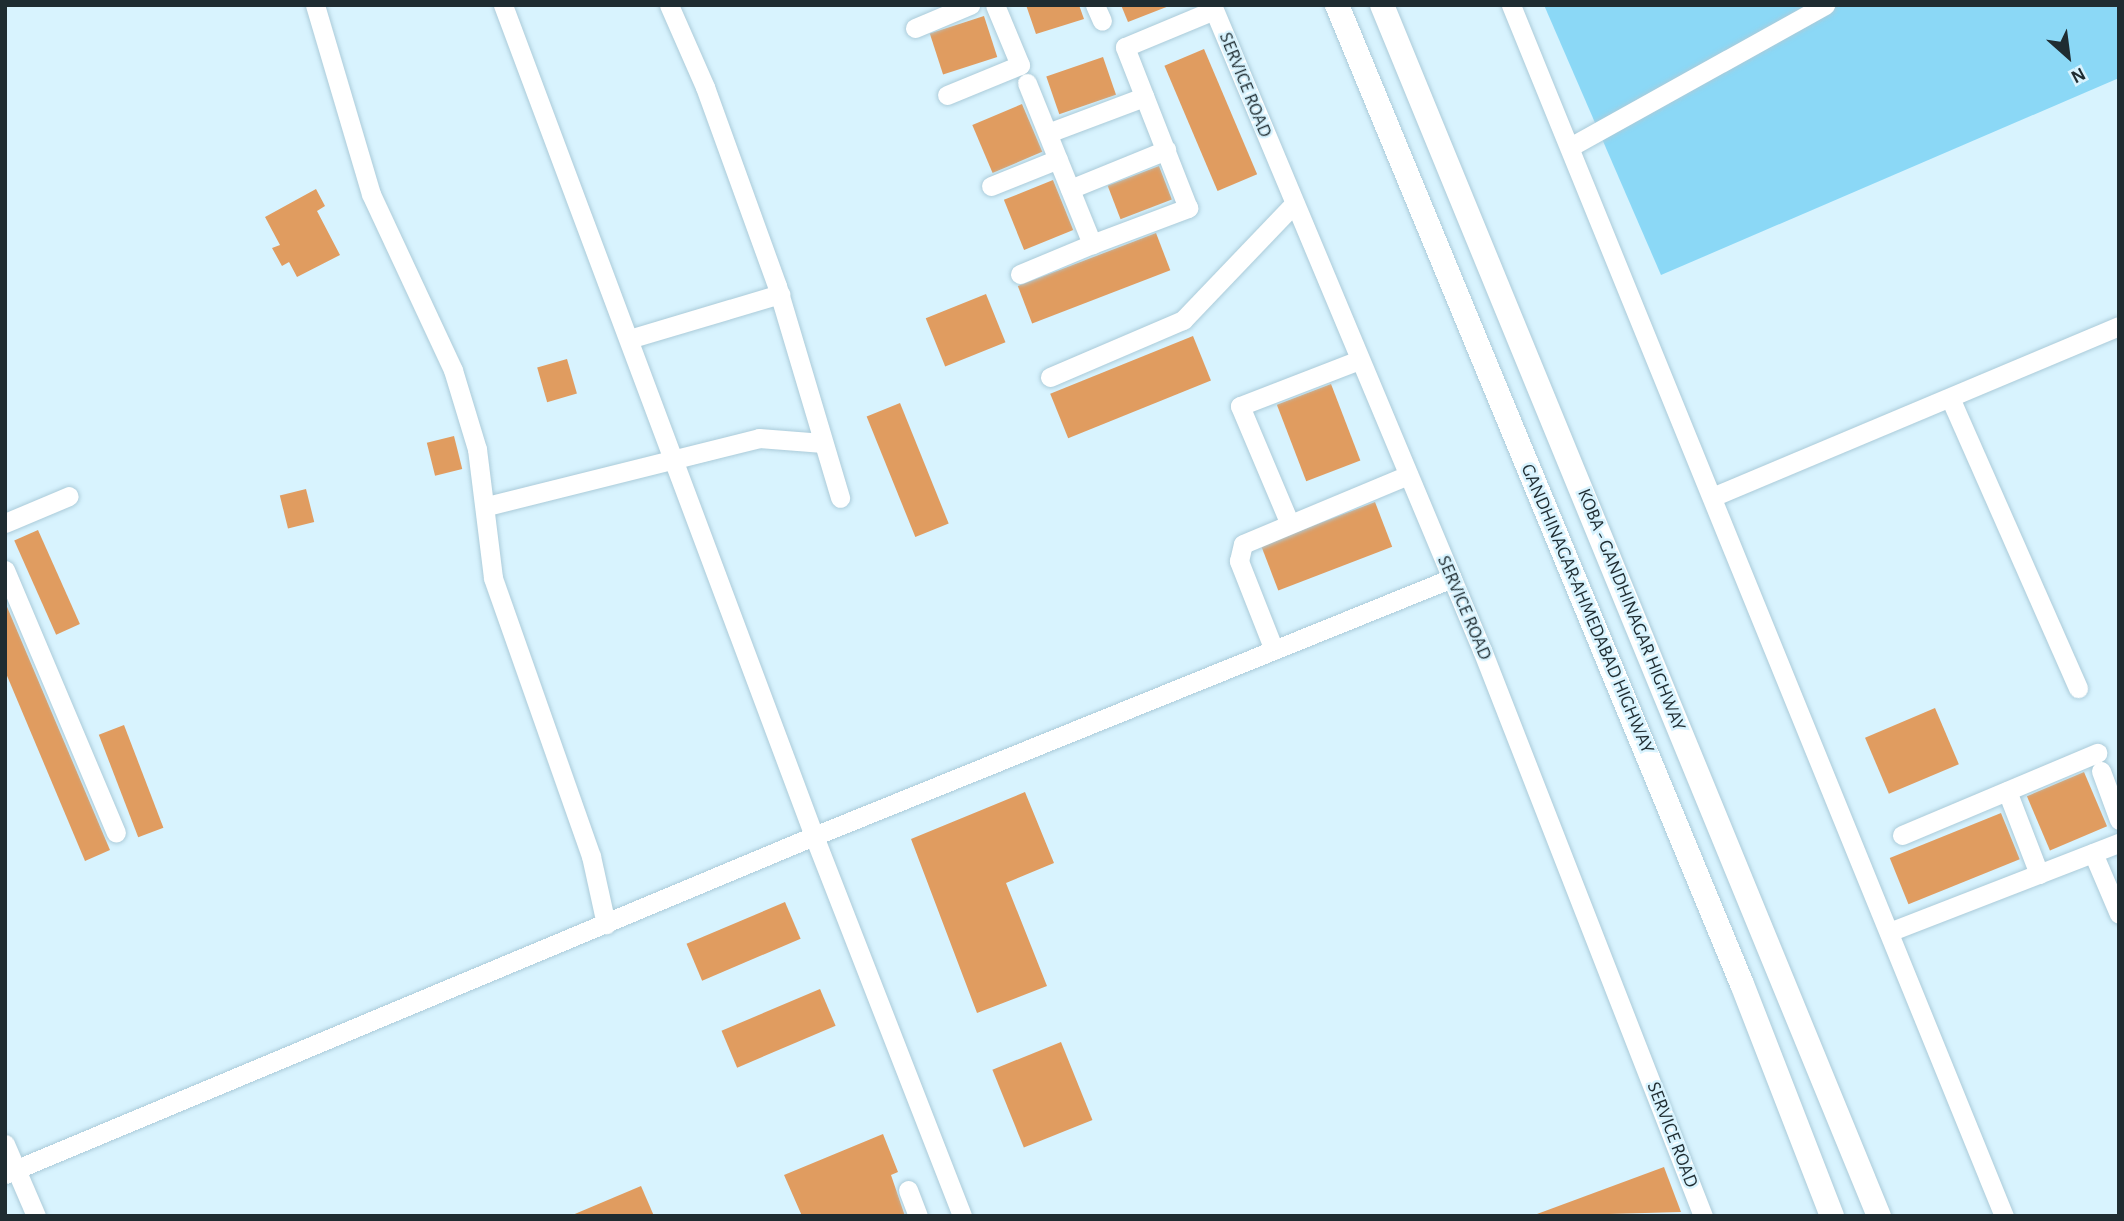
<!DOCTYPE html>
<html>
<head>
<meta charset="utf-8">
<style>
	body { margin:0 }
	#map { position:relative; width:2124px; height:1221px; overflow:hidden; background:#d8f3fe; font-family:"Alegreya Sans",sans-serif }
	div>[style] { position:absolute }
	.green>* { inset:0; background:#8bd8f6 }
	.building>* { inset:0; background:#e09c60; transform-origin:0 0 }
	.roads { filter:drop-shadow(0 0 2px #abcbd9) drop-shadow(0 0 2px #abcbd9) }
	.minor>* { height:19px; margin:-9.5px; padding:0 9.5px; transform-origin:9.5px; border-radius:9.5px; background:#fff }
	.major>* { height:24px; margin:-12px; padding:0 12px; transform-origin:12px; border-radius:12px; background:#fff }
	span { translate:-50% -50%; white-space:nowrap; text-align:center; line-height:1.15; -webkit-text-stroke:5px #d8f3fe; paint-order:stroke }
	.street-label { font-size:19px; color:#1f2c31 }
	.frame { position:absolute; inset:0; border:7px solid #1f2c31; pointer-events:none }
	.north { position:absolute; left:2033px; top:21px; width:70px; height:70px; -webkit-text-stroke:5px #d8f3fe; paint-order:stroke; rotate:152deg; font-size:19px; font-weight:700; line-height:28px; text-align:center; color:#1f2c31 }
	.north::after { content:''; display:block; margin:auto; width:24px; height:32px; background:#1f2c31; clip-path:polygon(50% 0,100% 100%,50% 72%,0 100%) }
</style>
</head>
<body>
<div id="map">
	<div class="green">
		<i style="clip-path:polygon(1544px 5px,2119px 5px,2119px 78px,1661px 275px)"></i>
	</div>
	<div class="building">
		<i style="clip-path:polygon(1026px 5px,1079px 5px,1084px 19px,1036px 34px)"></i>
		<i style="clip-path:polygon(1121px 5px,1169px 5px,1169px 6px,1128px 22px)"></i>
		<i style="left:984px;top:16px;width:43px;height:57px;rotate:72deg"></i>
		<i style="left:1204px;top:49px;width:136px;height:43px;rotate:67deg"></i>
		<i style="left:1103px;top:57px;width:40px;height:60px;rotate:71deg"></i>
		<i style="left:1022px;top:104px;width:52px;height:54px;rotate:67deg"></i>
		<i style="left:1159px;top:166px;width:36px;height:55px;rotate:69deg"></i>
		<i style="left:1053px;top:180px;width:54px;height:53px;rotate:68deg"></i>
		<i style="clip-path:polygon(316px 189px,325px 206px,317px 211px,340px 255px,297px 277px,289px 262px,282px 266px,272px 248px,280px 245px,265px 217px)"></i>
		<i style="left:1156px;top:233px;width:40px;height:148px;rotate:69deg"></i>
		<i style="left:986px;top:294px;width:52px;height:65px;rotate:68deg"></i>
		<i style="left:1193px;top:336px;width:48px;height:154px;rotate:68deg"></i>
		<i style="left:567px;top:359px;width:36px;height:31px;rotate:74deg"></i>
		<i style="left:1331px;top:384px;width:82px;height:58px;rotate:69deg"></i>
		<i style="left:900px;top:403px;width:130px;height:36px;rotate:68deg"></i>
		<i style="left:454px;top:436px;width:34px;height:28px;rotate:76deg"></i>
		<i style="left:306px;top:489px;width:34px;height:27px;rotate:76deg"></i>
		<i style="left:1375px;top:502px;width:48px;height:122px;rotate:69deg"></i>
		<i style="left:38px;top:530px;width:103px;height:26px;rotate:66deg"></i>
		<i style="clip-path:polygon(5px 602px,110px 850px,85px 861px,5px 671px)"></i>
		<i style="left:1935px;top:708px;width:61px;height:76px;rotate:67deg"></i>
		<i style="left:124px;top:725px;width:110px;height:27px;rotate:69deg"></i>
		<i style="left:2084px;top:772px;width:59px;height:62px;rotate:67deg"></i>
		<i style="clip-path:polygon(1025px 792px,1054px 863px,1006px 883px,1047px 986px,977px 1013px,911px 839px)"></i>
		<i style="left:2001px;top:813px;width:50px;height:120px;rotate:68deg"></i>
		<i style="left:785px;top:902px;width:40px;height:107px;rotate:67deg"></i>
		<i style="left:820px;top:989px;width:40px;height:107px;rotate:67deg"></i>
		<i style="left:1061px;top:1042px;width:84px;height:74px;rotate:68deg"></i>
		<i style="clip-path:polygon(883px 1134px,898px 1172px,891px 1175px,905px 1216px,802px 1216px,784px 1175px)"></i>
		<i style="clip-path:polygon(1664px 1167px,1681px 1212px,1537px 1216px,1537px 1214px)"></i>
		<i style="clip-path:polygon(641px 1186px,654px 1216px,570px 1216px)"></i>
	</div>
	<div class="roads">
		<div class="minor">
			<i style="left:315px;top:5px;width:197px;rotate:73.5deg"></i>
			<i style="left:371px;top:194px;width:194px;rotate:65deg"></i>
			<i style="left:453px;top:370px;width:83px;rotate:73.1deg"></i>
			<i style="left:477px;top:449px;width:130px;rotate:82.9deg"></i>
			<i style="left:493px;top:578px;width:295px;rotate:70.6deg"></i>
			<i style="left:591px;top:856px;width:70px;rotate:77.6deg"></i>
			<i style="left:503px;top:5px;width:887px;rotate:69.48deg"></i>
			<i style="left:814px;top:836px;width:408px;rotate:68.7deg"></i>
			<i style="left:669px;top:5px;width:90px;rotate:66.3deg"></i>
			<i style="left:705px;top:87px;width:212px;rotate:70.1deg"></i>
			<i style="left:777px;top:286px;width:221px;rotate:73.4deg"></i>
			<i style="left:1095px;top:5px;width:17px;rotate:66deg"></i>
			<i style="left:1212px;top:5px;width:699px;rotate:67.29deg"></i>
			<i style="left:1482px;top:650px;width:608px;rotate:68.67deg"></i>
			<i style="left:1511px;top:5px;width:1308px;rotate:67.85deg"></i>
			<i style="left:915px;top:28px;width:60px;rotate:-22.7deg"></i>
			<i style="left:1027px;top:83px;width:174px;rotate:68deg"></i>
			<i style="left:1092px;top:244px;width:103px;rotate:-20.6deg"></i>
			<i style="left:1188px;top:208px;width:173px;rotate:-111.4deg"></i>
			<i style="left:1125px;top:47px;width:96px;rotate:-22.6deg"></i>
			<i style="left:947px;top:95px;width:79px;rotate:-22.3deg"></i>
			<i style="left:1020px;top:65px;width:65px;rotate:-112.6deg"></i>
			<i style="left:1048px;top:133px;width:103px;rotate:-20.6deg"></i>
			<i style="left:1570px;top:147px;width:292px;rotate:-29.1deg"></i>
			<i style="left:991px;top:186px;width:72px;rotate:-21.9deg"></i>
			<i style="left:1070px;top:189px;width:104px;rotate:-22.1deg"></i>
			<i style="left:1020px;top:274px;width:78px;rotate:-22.6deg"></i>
			<i style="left:629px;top:339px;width:158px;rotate:-16.6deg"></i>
			<i style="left:1050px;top:377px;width:145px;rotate:-23.2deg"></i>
			<i style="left:1183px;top:320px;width:161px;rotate:-46.3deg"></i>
			<i style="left:1951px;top:400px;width:315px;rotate:66.2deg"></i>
			<i style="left:1712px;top:497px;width:441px;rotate:-22.8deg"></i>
			<i style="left:487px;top:506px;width:280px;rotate:-14deg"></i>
			<i style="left:759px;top:438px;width:64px;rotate:4.5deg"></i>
			<i style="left:1289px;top:522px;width:126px;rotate:-112.9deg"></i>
			<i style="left:1240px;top:406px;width:128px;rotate:-21.1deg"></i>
			<i style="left:5px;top:523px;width:69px;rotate:-22.9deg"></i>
			<i style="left:5px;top:570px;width:285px;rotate:67.1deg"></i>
			<i style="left:1274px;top:650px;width:96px;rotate:-111.5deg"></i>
			<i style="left:1239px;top:561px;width:17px;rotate:-77deg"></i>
			<i style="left:1243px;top:544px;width:179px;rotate:-22.7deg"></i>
			<i style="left:2101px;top:771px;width:52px;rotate:69.8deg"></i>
			<i style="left:2007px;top:791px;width:89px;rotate:68.9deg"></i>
			<i style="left:1902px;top:835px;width:212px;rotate:-22.8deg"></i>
			<i style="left:2093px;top:853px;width:66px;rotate:66.9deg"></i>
			<i style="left:1889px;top:932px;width:247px;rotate:-21.2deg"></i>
			<i style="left:5px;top:1144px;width:78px;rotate:66.7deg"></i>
			<i style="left:5px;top:1174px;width:877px;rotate:-22.68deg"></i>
			<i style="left:814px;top:836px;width:688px;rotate:-22.02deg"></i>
			<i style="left:908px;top:1190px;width:28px;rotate:69deg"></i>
		</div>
		<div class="major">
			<i style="left:1337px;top:5px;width:1059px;rotate:67.53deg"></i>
			<i style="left:1742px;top:984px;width:249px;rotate:68.8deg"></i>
			<i style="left:1382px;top:5px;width:1309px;rotate:67.69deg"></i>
		</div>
	</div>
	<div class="street-label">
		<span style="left:1245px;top:85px;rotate:68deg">SERVICE ROAD</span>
		<span style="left:1464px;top:608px;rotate:67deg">SERVICE ROAD</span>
		<span style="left:1587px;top:609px;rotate:67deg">GANDHINAGAR-AHMEDABAD HIGHWAY</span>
		<span style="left:1631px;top:610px;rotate:68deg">KOBA - GANDHINAGAR HIGHWAY</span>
		<span style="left:1672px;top:1135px;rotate:69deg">SERVICE ROAD</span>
	</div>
	<div class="frame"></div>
	<div class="north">N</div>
</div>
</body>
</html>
